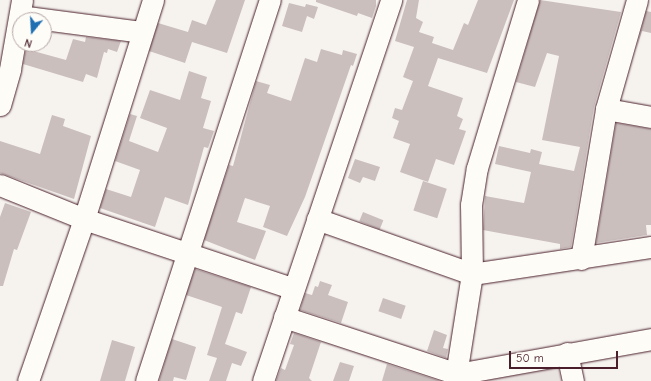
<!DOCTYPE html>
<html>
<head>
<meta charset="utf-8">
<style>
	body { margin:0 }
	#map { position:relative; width:651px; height:381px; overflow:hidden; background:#f6f3ef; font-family:"Comic Neue",sans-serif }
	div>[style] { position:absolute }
	.built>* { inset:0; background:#e9e3e0 }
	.building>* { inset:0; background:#cbbfbe; transform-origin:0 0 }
	.roads { filter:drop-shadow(0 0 1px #4a1f2b) drop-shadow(0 0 1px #4a1f2b) }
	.minor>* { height:21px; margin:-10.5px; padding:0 10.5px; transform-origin:10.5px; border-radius:10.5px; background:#fdfcf7 }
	span { translate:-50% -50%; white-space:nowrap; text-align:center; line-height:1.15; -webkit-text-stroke:4px #fdfcf7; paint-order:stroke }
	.north { position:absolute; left:12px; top:12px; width:40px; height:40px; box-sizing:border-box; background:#fdfcf7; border:1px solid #b5a4a5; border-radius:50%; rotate:198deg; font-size:11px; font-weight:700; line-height:16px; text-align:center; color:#4a1f2b }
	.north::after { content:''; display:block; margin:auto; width:14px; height:18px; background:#1f6fb2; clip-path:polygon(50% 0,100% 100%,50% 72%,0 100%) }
	.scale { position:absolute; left:509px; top:351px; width:109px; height:18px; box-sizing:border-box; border:2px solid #4a1f2b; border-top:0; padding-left:5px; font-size:12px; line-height:14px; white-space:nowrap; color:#4a1f2b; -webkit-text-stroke:3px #fdfcf7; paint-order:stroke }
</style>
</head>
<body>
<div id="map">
	<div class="built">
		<i style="clip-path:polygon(558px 365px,561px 381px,460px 381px)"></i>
	</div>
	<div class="building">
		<i style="clip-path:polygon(216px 0,245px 0,227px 53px,192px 42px,185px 63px,149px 51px,158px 23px,188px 32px,192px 20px,206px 25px)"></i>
		<i style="clip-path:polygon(316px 0,376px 0,376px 6px,372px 18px,358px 13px,357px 16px,316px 2px)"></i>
		<i style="clip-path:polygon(407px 0,419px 0,416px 18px,423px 22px,419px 32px,434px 37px,432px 43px,453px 50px,464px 23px,468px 25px,478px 0,514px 0,487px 73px,438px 58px,428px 86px,463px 98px,457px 116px,463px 119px,459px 129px,466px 131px,454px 165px,436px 159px,428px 182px,400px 172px,410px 144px,393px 138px,399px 121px,392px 118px,395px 108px,402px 110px,413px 81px,403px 77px,414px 47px,395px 41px)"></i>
		<i style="clip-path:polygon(540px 0,621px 12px,594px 107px,571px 247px,560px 249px,560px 244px,483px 230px,485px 196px,524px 203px,531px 172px,495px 164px,499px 146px,530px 153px,531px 149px,542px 152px,539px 164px,574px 171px,580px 147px,542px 140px,559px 56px,547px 53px,535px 87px,516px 82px)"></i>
		<i style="clip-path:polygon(289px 3px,305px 7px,306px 4px,318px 7px,314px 19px,307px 16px,302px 32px,282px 26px)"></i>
		<i style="clip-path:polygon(646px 11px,651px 12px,651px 33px,642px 31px,636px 50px)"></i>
		<i style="clip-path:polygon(86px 37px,121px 41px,117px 52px,108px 49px,107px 53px,104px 52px,97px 78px,86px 74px,83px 82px,23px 64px,26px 49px,66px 60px,73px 39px,85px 42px)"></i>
		<i style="clip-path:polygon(321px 49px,342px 55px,343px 50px,357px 54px,353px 66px,351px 65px,305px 197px,287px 236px,263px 227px,270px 206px,245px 198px,237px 222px,266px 231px,255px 260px,204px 240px,229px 165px,233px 166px,256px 81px,270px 85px,267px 93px,291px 101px,305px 58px,317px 62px)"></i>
		<i style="clip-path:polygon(189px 71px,207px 77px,201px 98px,211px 101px,203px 128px,214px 131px,208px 148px,204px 147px,188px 205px,165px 197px,155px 227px,100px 208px,106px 189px,131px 197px,140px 170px,115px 161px,130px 114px,137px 116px,129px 141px,158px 152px,167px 128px,140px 118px,150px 90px,180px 100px)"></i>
		<i style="clip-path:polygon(52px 115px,65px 119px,63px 126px,91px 136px,74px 199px,0 173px,0 141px,40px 154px)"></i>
		<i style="clip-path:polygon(616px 123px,651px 129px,651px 225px,646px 225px,647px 235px,596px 243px)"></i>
		<i style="clip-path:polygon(355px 159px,380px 167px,375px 181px,363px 177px,360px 183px,348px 178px)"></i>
		<i style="left:423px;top:181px;width:25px;height:31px;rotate:18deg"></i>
		<i style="clip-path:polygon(5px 203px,31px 212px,17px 250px,14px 249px,3px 286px,0 286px,0 217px)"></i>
		<i style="left:363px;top:212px;width:22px;height:10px;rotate:22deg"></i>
		<i style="clip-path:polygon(195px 269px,251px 287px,242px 314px,236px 312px,225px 344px,247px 352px,241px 366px,232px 363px,226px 381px,209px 381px,217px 358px,207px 355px,222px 307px,186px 295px)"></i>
		<i style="clip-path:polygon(320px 281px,332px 285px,328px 295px,348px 302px,341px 323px,300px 310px,305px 293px,312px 295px,315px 286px,318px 287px)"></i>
		<i style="left:383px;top:298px;width:24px;height:14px;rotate:19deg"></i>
		<i style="clip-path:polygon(434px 330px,447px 335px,443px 348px,448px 349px,446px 358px,427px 351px)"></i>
		<i style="clip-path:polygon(294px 333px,321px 342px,309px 378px,312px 381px,276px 381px,281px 368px,285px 370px,294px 345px,290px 344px)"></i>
		<i style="clip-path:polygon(172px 339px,196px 347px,186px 380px,174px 377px,173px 381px,159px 381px)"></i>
		<i style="clip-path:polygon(112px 340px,135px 347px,125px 381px,100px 381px)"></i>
		<i style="clip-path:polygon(340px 362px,354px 366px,349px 381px,333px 381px)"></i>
		<i style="clip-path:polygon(387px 364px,440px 381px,382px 381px)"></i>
	</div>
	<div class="roads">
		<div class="minor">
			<i style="left:20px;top:16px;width:123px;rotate:7.5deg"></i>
			<i style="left:0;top:105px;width:37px;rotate:-74deg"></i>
			<i style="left:10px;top:69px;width:70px;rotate:-80.1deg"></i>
			<i style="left:606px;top:109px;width:46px;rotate:10.1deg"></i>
			<i style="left:0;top:185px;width:91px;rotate:22deg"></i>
			<i style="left:84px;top:219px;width:221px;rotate:18.4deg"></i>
			<i style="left:317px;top:219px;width:164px;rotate:19.5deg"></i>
			<i style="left:472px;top:274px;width:181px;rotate:-8.6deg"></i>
			<i style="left:581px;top:259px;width:152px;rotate:-80.5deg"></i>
			<i style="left:606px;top:109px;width:113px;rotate:-74.1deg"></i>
			<i style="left:284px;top:317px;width:182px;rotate:18.2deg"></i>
			<i style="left:457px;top:374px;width:197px;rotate:-10.2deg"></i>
			<i style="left:567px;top:353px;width:29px;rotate:78deg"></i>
			<i style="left:28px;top:381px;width:171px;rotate:-70.9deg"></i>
			<i style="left:84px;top:219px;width:230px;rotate:-72.5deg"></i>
			<i style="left:146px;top:381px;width:401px;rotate:-72deg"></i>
			<i style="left:263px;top:381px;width:402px;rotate:-71.4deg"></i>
			<i style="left:455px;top:381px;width:108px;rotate:-81deg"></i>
			<i style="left:472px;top:274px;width:69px;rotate:-90.8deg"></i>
			<i style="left:471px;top:205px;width:37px;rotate:-81deg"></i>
			<i style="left:477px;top:168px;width:176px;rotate:-73.1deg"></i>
		</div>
	</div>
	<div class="north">N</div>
	<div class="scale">50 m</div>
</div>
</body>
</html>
